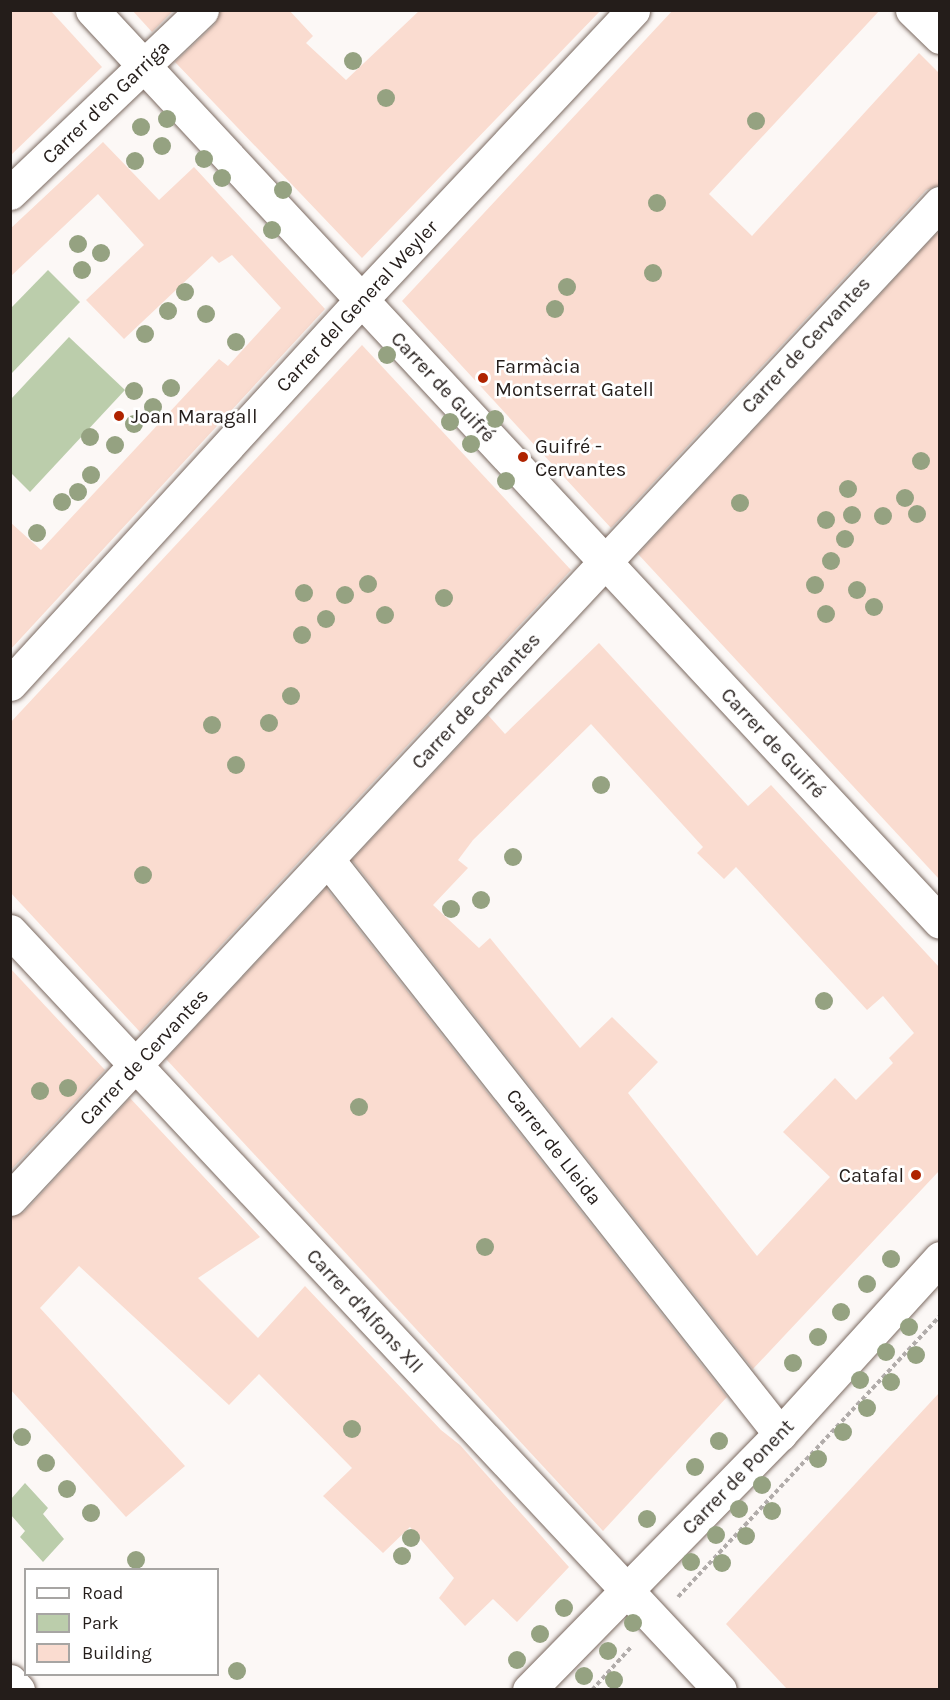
<!DOCTYPE html>
<html>
<head>
<meta charset="utf-8">
<style>
	body { margin:0 }
	#map { position:relative; width:950px; height:1700px; overflow:hidden; background:#fcf8f6; font-family:Karla,sans-serif }
	div>[style] { position:absolute }
	.green>* { inset:0; background:#bbcdab }
	.building>* { inset:0; background:#fadcd0 }
	.path>* { height:4px; margin-top:-2px; transform-origin:0; background:repeating-linear-gradient(90deg,#b1acaa 0 4.5px,transparent 0 7.5px) }
	.roads { filter:drop-shadow(0 0 2px #7b6a61) drop-shadow(0 0 2px #7b6a61) }
	.minor>* { height:33px; margin:-16.5px; padding:0 16.5px; transform-origin:16.5px; border-radius:16.5px; background:#fff }
	.trees>* { width:18px; height:18px; margin:-9px; border-radius:50%; background:#95a281 }
	.dots>* { width:16px; height:16px; translate:-50% -50%; box-sizing:border-box; border:3px solid #fff; border-radius:50% }
	span { translate:-50% -50%; white-space:nowrap; text-align:center; line-height:1.15; -webkit-text-stroke:5px #fff; paint-order:stroke }
	.street-label { font-size:20px; color:#241d1a }
	.poi-label { font-size:20px; color:#241d1a }
	.left { translate:0 -50%; text-align:left }
	.right { translate:-100% -50%; text-align:right }
	.frame { position:absolute; inset:0; border:12px solid #241d1a; pointer-events:none }
	.legend { position:absolute; left:24px; top:1568px; width:195px; height:108px; box-sizing:border-box; background:#fff; border:2px solid #a7a5a3; margin:0; padding:8px 10px; list-style:none; font-size:18px; color:#241d1a }
	.legend li { display:flex; align-items:center; gap:12px; height:30px }
	.legend b { width:30px; border:2px solid #a7a5a3 }
</style>
</head>
<body>
<div id="map">
	<div class="green">
		<i style="clip-path:polygon(48px 270px,80px 302px,11px 374px,11px 308px)"></i>
		<i style="clip-path:polygon(69px 337px,125px 390px,30px 492px,11px 473px,11px 399px)"></i>
		<i style="clip-path:polygon(25px 1483px,48px 1508px,43px 1514px,64px 1539px,43px 1562px,20px 1537px,25px 1531px,11px 1515px,11px 1499px)"></i>
	</div>
	<div class="building">
		<i style="clip-path:polygon(10px 10px,50px 10px,102px 67px,10px 156px)"></i>
		<i style="clip-path:polygon(132px 10px,174px 10px,152px 32px)"></i>
		<i style="clip-path:polygon(220px 10px,289px 10px,313px 36px,306px 43px,346px 80px,420px 10px,601px 10px,362px 258px,175px 62px,215px 24px)"></i>
		<i style="clip-path:polygon(673px 10px,880px 10px,709px 194px,752px 236px,919px 53px,939px 73px,939px 185px,926px 190px,611px 528px,402px 301px)"></i>
		<i style="clip-path:polygon(103px 142px,159px 200px,194px 167px,325px 309px,10px 650px,10px 522px,41px 550px,219px 359px,228px 366px,281px 308px,232px 255px,219px 263px,212px 256px,124px 339px,86px 300px,144px 245px,98px 194px,10px 277px,10px 229px)"></i>
		<i style="clip-path:polygon(939px 231px,939px 879px,638px 554px)"></i>
		<i style="clip-path:polygon(362px 345px,571px 570px,140px 1032px,10px 892px,10px 723px)"></i>
		<i style="clip-path:polygon(evenodd,599px 643px,748px 806px,771px 785px,939px 967px,939px 1171px,753px 1369px,352px 860px,488px 715px,505px 734px,599px 643px,591px 724px,703px 847px,697px 853px,724px 879px,736px 867px,867px 1010px,883px 996px,914px 1033px,889px 1058px,893px 1063px,856px 1100px,835px 1078px,783px 1132px,830px 1177px,757px 1256px,628px 1093px,658px 1062px,612px 1017px,580px 1048px,490px 938px,479px 948px,433px 905px,468px 868px,458px 860px,473px 840px,591px 724px)"></i>
		<i style="clip-path:polygon(326px 888px,727px 1397px,603px 1531px,166px 1059px)"></i>
		<i style="clip-path:polygon(10px 968px,105px 1070px,10px 1171px)"></i>
		<i style="clip-path:polygon(130px 1098px,260px 1237px,198px 1278px,258px 1338px,305px 1286px,441px 1430px,460px 1445px,569px 1567px,517px 1622px,493px 1599px,465px 1626px,439px 1598px,454px 1578px,410px 1527px,383px 1553px,323px 1496px,352px 1468px,259px 1374px,229px 1405px,79px 1266px,40px 1308px,185px 1466px,126px 1517px,10px 1389px,10px 1217px,24px 1212px)"></i>
		<i style="clip-path:polygon(939px 1393px,939px 1689px,787px 1689px,726px 1624px)"></i>
	</div>
	<div class="path">
		<i style="left:678px;top:1597px;width:384px;rotate:-47deg"></i>
		<i style="left:592px;top:1690px;width:59px;rotate:-47.7deg"></i>
	</div>
	<div class="roads">
		<div class="minor">
			<i style="left:92px;top:10px;width:1245px;rotate:47.08deg"></i>
			<i style="left:912px;top:10px;width:39px;rotate:44deg"></i>
			<i style="left:10px;top:193px;width:265px;rotate:-43.6deg"></i>
			<i style="left:10px;top:684px;width:522px;rotate:-47.56deg"></i>
			<i style="left:362px;top:299px;width:396px;rotate:-46.8deg"></i>
			<i style="left:328px;top:860px;width:731px;rotate:51.78deg"></i>
			<i style="left:10px;top:931px;width:1039px;rotate:46.91deg"></i>
			<i style="left:10px;top:1199px;width:1363px;rotate:-46.96deg"></i>
			<i style="left:10px;top:1681px;width:12px;rotate:48deg"></i>
			<i style="left:529px;top:1690px;width:359px;rotate:-45.6deg"></i>
			<i style="left:780px;top:1434px;width:238px;rotate:-47.7deg"></i>
		</div>
	</div>
	<div class="trees">
		<i style="left:353px;top:61px"></i>
		<i style="left:386px;top:98px"></i>
		<i style="left:167px;top:119px"></i>
		<i style="left:756px;top:121px"></i>
		<i style="left:141px;top:127px"></i>
		<i style="left:162px;top:146px"></i>
		<i style="left:204px;top:159px"></i>
		<i style="left:135px;top:161px"></i>
		<i style="left:222px;top:178px"></i>
		<i style="left:283px;top:190px"></i>
		<i style="left:657px;top:203px"></i>
		<i style="left:272px;top:230px"></i>
		<i style="left:78px;top:244px"></i>
		<i style="left:101px;top:253px"></i>
		<i style="left:82px;top:270px"></i>
		<i style="left:653px;top:273px"></i>
		<i style="left:567px;top:287px"></i>
		<i style="left:185px;top:292px"></i>
		<i style="left:555px;top:309px"></i>
		<i style="left:168px;top:311px"></i>
		<i style="left:206px;top:314px"></i>
		<i style="left:145px;top:334px"></i>
		<i style="left:236px;top:342px"></i>
		<i style="left:387px;top:355px"></i>
		<i style="left:171px;top:388px"></i>
		<i style="left:134px;top:391px"></i>
		<i style="left:153px;top:407px"></i>
		<i style="left:495px;top:419px"></i>
		<i style="left:450px;top:422px"></i>
		<i style="left:134px;top:424px"></i>
		<i style="left:90px;top:437px"></i>
		<i style="left:471px;top:444px"></i>
		<i style="left:115px;top:445px"></i>
		<i style="left:921px;top:461px"></i>
		<i style="left:91px;top:475px"></i>
		<i style="left:506px;top:481px"></i>
		<i style="left:848px;top:489px"></i>
		<i style="left:78px;top:492px"></i>
		<i style="left:905px;top:498px"></i>
		<i style="left:62px;top:502px"></i>
		<i style="left:740px;top:503px"></i>
		<i style="left:917px;top:514px"></i>
		<i style="left:852px;top:515px"></i>
		<i style="left:883px;top:516px"></i>
		<i style="left:826px;top:520px"></i>
		<i style="left:37px;top:533px"></i>
		<i style="left:845px;top:539px"></i>
		<i style="left:831px;top:561px"></i>
		<i style="left:368px;top:584px"></i>
		<i style="left:815px;top:585px"></i>
		<i style="left:857px;top:590px"></i>
		<i style="left:304px;top:593px"></i>
		<i style="left:345px;top:595px"></i>
		<i style="left:444px;top:598px"></i>
		<i style="left:874px;top:607px"></i>
		<i style="left:826px;top:614px"></i>
		<i style="left:385px;top:615px"></i>
		<i style="left:326px;top:619px"></i>
		<i style="left:302px;top:635px"></i>
		<i style="left:291px;top:696px"></i>
		<i style="left:269px;top:723px"></i>
		<i style="left:212px;top:725px"></i>
		<i style="left:236px;top:765px"></i>
		<i style="left:601px;top:785px"></i>
		<i style="left:513px;top:857px"></i>
		<i style="left:143px;top:875px"></i>
		<i style="left:481px;top:900px"></i>
		<i style="left:451px;top:909px"></i>
		<i style="left:824px;top:1001px"></i>
		<i style="left:68px;top:1088px"></i>
		<i style="left:40px;top:1091px"></i>
		<i style="left:359px;top:1107px"></i>
		<i style="left:485px;top:1247px"></i>
		<i style="left:891px;top:1259px"></i>
		<i style="left:867px;top:1284px"></i>
		<i style="left:841px;top:1312px"></i>
		<i style="left:909px;top:1327px"></i>
		<i style="left:818px;top:1337px"></i>
		<i style="left:886px;top:1352px"></i>
		<i style="left:916px;top:1355px"></i>
		<i style="left:793px;top:1363px"></i>
		<i style="left:860px;top:1380px"></i>
		<i style="left:891px;top:1382px"></i>
		<i style="left:867px;top:1408px"></i>
		<i style="left:352px;top:1429px"></i>
		<i style="left:843px;top:1432px"></i>
		<i style="left:22px;top:1437px"></i>
		<i style="left:719px;top:1441px"></i>
		<i style="left:818px;top:1459px"></i>
		<i style="left:46px;top:1463px"></i>
		<i style="left:695px;top:1467px"></i>
		<i style="left:762px;top:1485px"></i>
		<i style="left:67px;top:1489px"></i>
		<i style="left:739px;top:1509px"></i>
		<i style="left:772px;top:1511px"></i>
		<i style="left:91px;top:1513px"></i>
		<i style="left:647px;top:1519px"></i>
		<i style="left:716px;top:1535px"></i>
		<i style="left:746px;top:1536px"></i>
		<i style="left:411px;top:1538px"></i>
		<i style="left:402px;top:1556px"></i>
		<i style="left:136px;top:1560px"></i>
		<i style="left:691px;top:1562px"></i>
		<i style="left:722px;top:1563px"></i>
		<i style="left:564px;top:1608px"></i>
		<i style="left:633px;top:1623px"></i>
		<i style="left:540px;top:1634px"></i>
		<i style="left:608px;top:1651px"></i>
		<i style="left:517px;top:1660px"></i>
		<i style="left:237px;top:1671px"></i>
		<i style="left:584px;top:1676px"></i>
		<i style="left:614px;top:1680px"></i>
	</div>
	<div class="dots">
		<i style="left:483px;top:378px;background:#af2300"></i>
		<i style="left:119px;top:416px;background:#af2300"></i>
		<i style="left:523px;top:457px;background:#af2300"></i>
		<i style="left:916px;top:1175px;background:#af2300"></i>
	</div>
	<div class="street-label">
		<span style="left:106px;top:102px;rotate:-44deg">Carrer d'en Garriga</span>
		<span style="left:357px;top:306px;rotate:-47deg">Carrer del General Weyler</span>
		<span style="left:806px;top:345px;rotate:-47deg">Carrer de Cervantes</span>
		<span style="left:443px;top:387px;rotate:47deg">Carrer de Guifré</span>
		<span style="left:476px;top:701px;rotate:-47deg">Carrer de Cervantes</span>
		<span style="left:773px;top:743px;rotate:47deg">Carrer de Guifré</span>
		<span style="left:144px;top:1057px;rotate:-47deg">Carrer de Cervantes</span>
		<span style="left:554px;top:1147px;rotate:52deg">Carrer de Lleida</span>
		<span style="left:365px;top:1311px;rotate:47deg">Carrer d'Alfons XII</span>
		<span style="left:738px;top:1477px;rotate:-46deg">Carrer de Ponent</span>
	</div>
	<div class="poi-label">
		<span class="left" style="left:495px;top:378px">Farmàcia<br>Montserrat Gatell</span>
		<span class="left" style="left:131px;top:416px">Joan Maragall</span>
		<span class="left" style="left:535px;top:458px">Guifré -<br>Cervantes</span>
		<span class="right" style="left:904px;top:1175px">Catafal</span>
	</div>
	<div class="frame"></div>
	<ul class="legend">
	<li><b style="height:8px;background:#fff"></b>Road</li>
	<li><b style="height:16px;background:#bbcdab"></b>Park</li>
	<li><b style="height:16px;background:#fadcd0"></b>Building</li>
	</ul>
</div>
</body>
</html>
